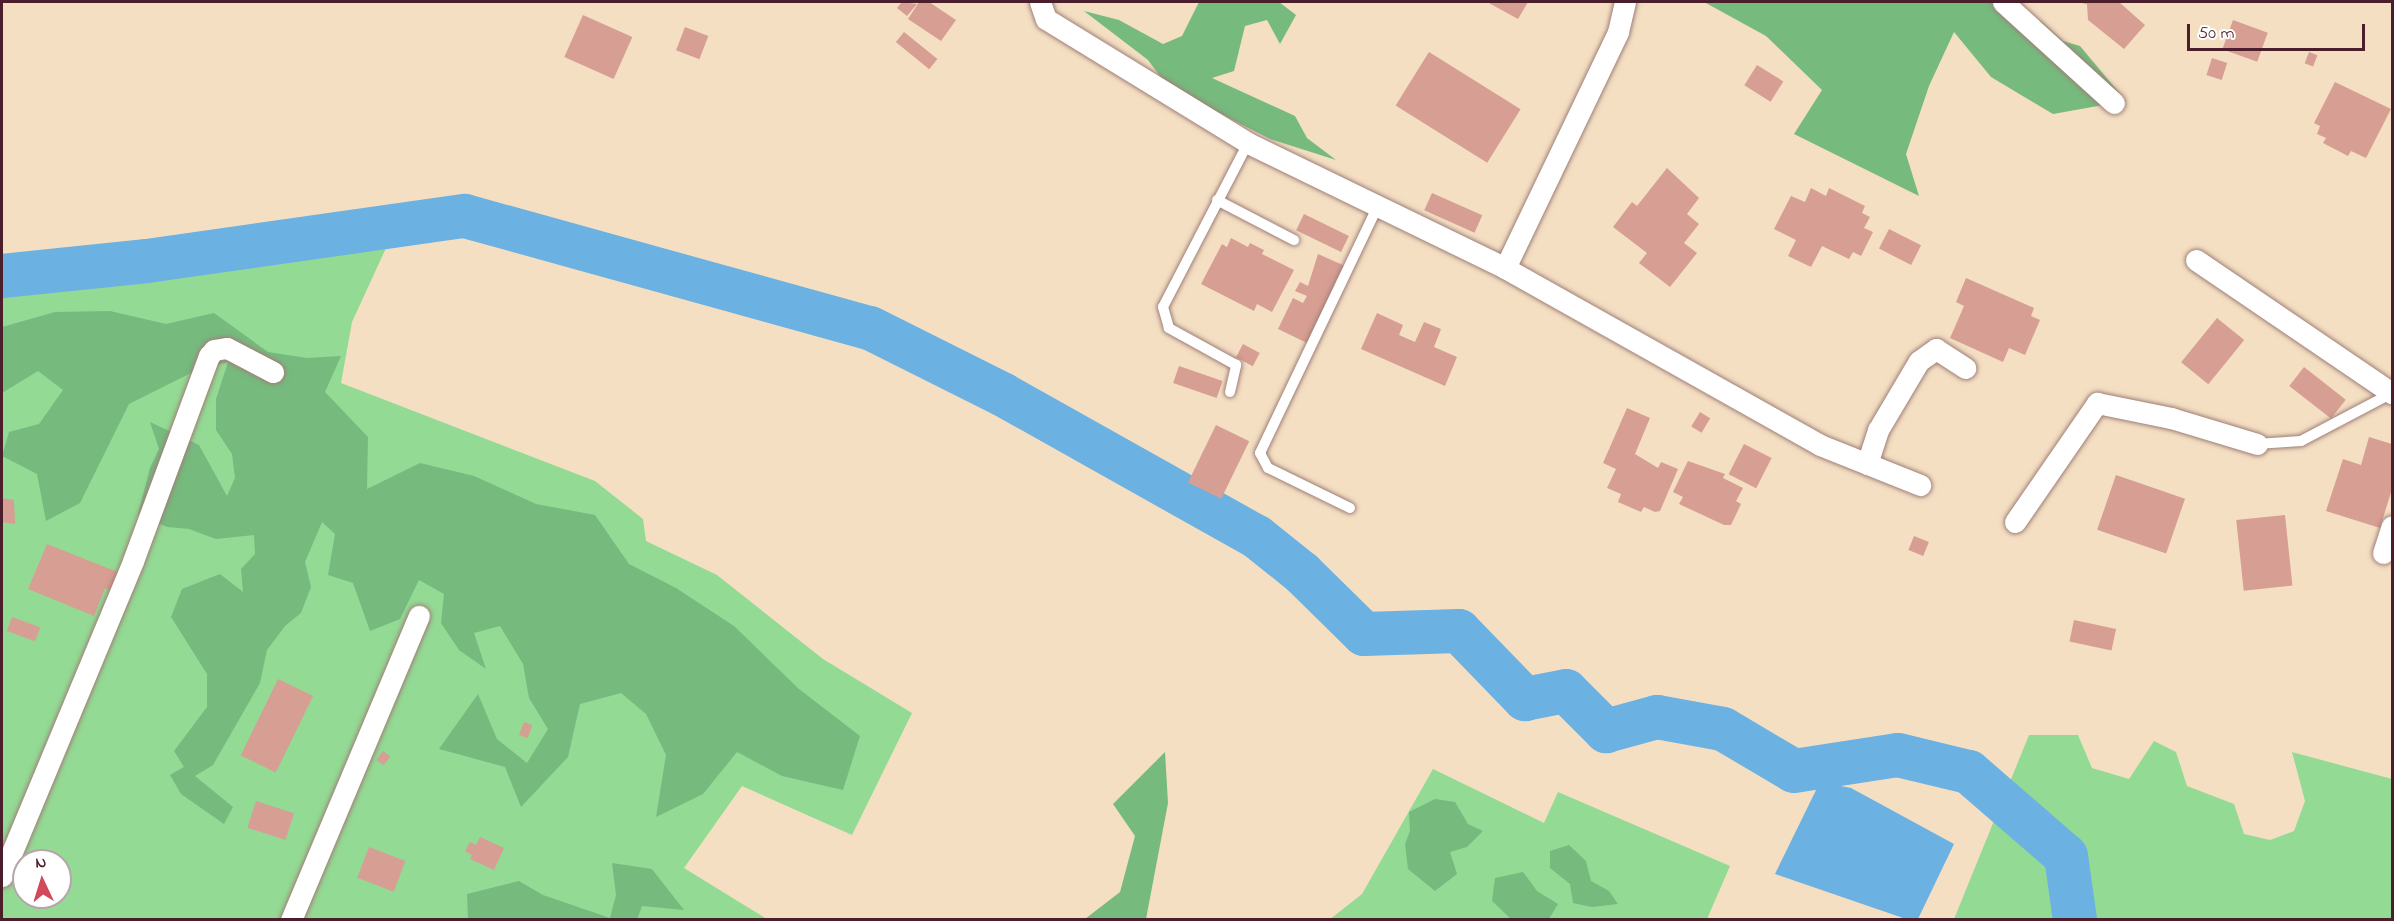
<!DOCTYPE html>
<html>
<head>
<meta charset="utf-8">
<style>
	body { margin:0 }
	#map { position:relative; width:2394px; height:921px; overflow:hidden; background:#f4dfc3; font-family:"Indie Flower",sans-serif }
	div>[style] { position:absolute }
	.green>* { inset:0; background:#93da94 }
	.forest>* { inset:0; background:#76ba7e }
	.water>* { inset:0; background:#6bb1e1 }
	.river>* { height:44px; margin:-22px; padding:0 22px; transform-origin:22px; border-radius:22px; background:#6bb1e1 }
	.building>* { inset:0; background:#d79e93; transform-origin:0 0 }
	.roads { filter:drop-shadow(0 0 2px #9f7f77) drop-shadow(0 0 2px #9f7f77) }
	.lane>* { height:10px; margin:-5px; padding:0 5px; transform-origin:5px; border-radius:5px; background:#fff }
	.street>* { height:21px; margin:-10.5px; padding:0 10.5px; transform-origin:10.5px; border-radius:10.5px; background:#fff }
	span { translate:-50% -50%; white-space:nowrap; text-align:center; line-height:1.15; -webkit-text-stroke:4.5px #fff; paint-order:stroke }
	.frame { position:absolute; inset:0; border:3px solid #4a1f2b; pointer-events:none }
	.north { position:absolute; left:12px; top:849px; width:60px; height:60px; box-sizing:border-box; background:#fff; border:2px solid #b7a5aa; border-radius:50%; rotate:356deg; font-size:16px; font-weight:700; line-height:24px; text-align:center; color:#4a1f2b }
	.north::after { content:''; display:block; margin:auto; width:21px; height:27px; background:#d1495b; clip-path:polygon(50% 0,100% 100%,50% 72%,0 100%) }
	.scale { position:absolute; left:2187px; top:24px; width:178px; height:27px; box-sizing:border-box; border:3px solid #4a1f2b; border-top:0; padding-left:8px; font-size:18px; line-height:21px; white-space:nowrap; color:#4a1f2b; -webkit-text-stroke:4px #fff; paint-order:stroke }
</style>
</head>
<body>
<div id="map">
	<div class="green">
		<i style="clip-path:polygon(evenodd,392px 235px,352px 322px,341px 383px,595px 481px,643px 519px,646px 541px,717px 575px,823px 659px,912px 713px,852px 835px,742px 786px,684px 868px,767px 919px,2px 919px,2px 282px,392px 235px,24px 861px,60px 861px,60px 897px,24px 897px,24px 861px)"></i>
		<i style="clip-path:polygon(2029px 735px,2078px 735px,2092px 768px,2129px 779px,2154px 741px,2176px 752px,2187px 786px,2234px 804px,2244px 834px,2270px 840px,2294px 831px,2305px 801px,2292px 752px,2392px 779px,2392px 919px,1954px 919px)"></i>
		<i style="clip-path:polygon(1433px 769px,1544px 823px,1558px 792px,1730px 866px,1707px 919px,1329px 920px,1362px 894px)"></i>
	</div>
	<div class="forest">
		<i style="clip-path:polygon(1199px 2px,1279px 2px,1296px 15px,1280px 44px,1267px 20px,1245px 26px,1234px 71px,1212px 78px,1295px 116px,1307px 138px,1336px 160px,1270px 139px,1168px 87px,1148px 60px,1084px 11px,1119px 20px,1163px 44px,1182px 36px)"></i>
		<i style="clip-path:polygon(1704px 2px,1997px 2px,2000px 12px,2041px 21px,2063px 41px,2080px 46px,2126px 101px,2053px 114px,1991px 77px,1954px 32px,1929px 86px,1906px 154px,1919px 196px,1794px 134px,1822px 90px,1766px 36px)"></i>
		<i style="clip-path:polygon(110px 311px,166px 324px,214px 313px,268px 352px,307px 358px,341px 356px,325px 392px,368px 437px,367px 489px,420px 463px,474px 476px,536px 504px,595px 515px,629px 564px,676px 588px,734px 626px,799px 689px,860px 736px,843px 790px,782px 776px,737px 752px,703px 794px,656px 817px,666px 755px,646px 714px,621px 693px,580px 704px,568px 757px,521px 807px,505px 767px,439px 749px,478px 694px,497px 739px,527px 763px,548px 729px,529px 698px,523px 664px,500px 626px,474px 633px,486px 669px,459px 650px,441px 623px,444px 594px,419px 580px,400px 619px,370px 631px,353px 583px,328px 575px,335px 534px,322px 522px,305px 562px,311px 587px,301px 613px,285px 626px,267px 650px,260px 683px,213px 765px,195px 776px,233px 807px,224px 824px,181px 794px,170px 775px,184px 767px,174px 751px,207px 707px,207px 674px,171px 617px,182px 589px,220px 574px,243px 592px,241px 569px,255px 554px,254px 535px,216px 539px,189px 529px,167px 527px,138px 514px,150px 468px,159px 449px,150px 422px,199px 445px,227px 496px,235px 478px,232px 454px,216px 430px,216px 399px,228px 362px,193px 372px,129px 404px,80px 503px,46px 521px,37px 474px,2px 456px,9px 432px,39px 424px,63px 390px,38px 371px,2px 393px,2px 327px,55px 312px)"></i>
		<i style="clip-path:polygon(1165px 752px,1168px 803px,1146px 919px,1085px 919px,1120px 892px,1135px 836px,1113px 804px)"></i>
		<i style="clip-path:polygon(1435px 799px,1455px 802px,1468px 824px,1483px 831px,1467px 847px,1450px 852px,1457px 874px,1435px 891px,1408px 869px,1405px 844px,1410px 831px,1409px 812px)"></i>
		<i style="clip-path:polygon(1569px 845px,1586px 861px,1591px 881px,1609px 891px,1618px 904px,1592px 907px,1573px 903px,1570px 884px,1550px 868px,1550px 851px)"></i>
		<i style="clip-path:polygon(612px 863px,652px 869px,684px 910px,642px 906px,637px 920px,468px 919px,467px 894px,519px 881px,543px 895px,610px 918px,616px 895px)"></i>
		<i style="clip-path:polygon(1523px 872px,1537px 891px,1558px 904px,1549px 919px,1511px 919px,1492px 901px,1495px 878px)"></i>
	</div>
	<div class="water">
		<i style="clip-path:polygon(1820px 782px,1851px 788px,1954px 844px,1918px 919px,1906px 919px,1775px 874px)"></i>
	</div>
	<div class="river">
		<i style="left:2px;top:276px;width:146px;rotate:-5.9deg"></i>
		<i style="left:147px;top:261px;width:321px;rotate:-8.1deg"></i>
		<i style="left:465px;top:216px;width:420px;rotate:15.5deg"></i>
		<i style="left:870px;top:328px;width:148px;rotate:26.6deg"></i>
		<i style="left:1002px;top:394px;width:292px;rotate:29.3deg"></i>
		<i style="left:1257px;top:537px;width:58px;rotate:38.7deg"></i>
		<i style="left:1302px;top:573px;width:87px;rotate:44.5deg"></i>
		<i style="left:1364px;top:634px;width:95px;rotate:-1.8deg"></i>
		<i style="left:1459px;top:631px;width:95px;rotate:45.9deg"></i>
		<i style="left:1525px;top:699px;width:42px;rotate:-11deg"></i>
		<i style="left:1566px;top:691px;width:57px;rotate:45deg"></i>
		<i style="left:1606px;top:731px;width:53px;rotate:-15.4deg"></i>
		<i style="left:1657px;top:717px;width:67px;rotate:10.3deg"></i>
		<i style="left:1723px;top:729px;width:82px;rotate:30.6deg"></i>
		<i style="left:1794px;top:771px;width:105px;rotate:-8.7deg"></i>
		<i style="left:1898px;top:755px;width:73px;rotate:13.5deg"></i>
		<i style="left:1969px;top:772px;width:128px;rotate:40.9deg"></i>
		<i style="left:2066px;top:856px;width:65px;rotate:82deg"></i>
	</div>
	<div class="building">
		<i style="clip-path:polygon(902px 2px,917px 4px,907px 16px,897px 8px)"></i>
		<i style="clip-path:polygon(919px 2px,929px 2px,956px 20px,941px 41px,908px 19px)"></i>
		<i style="clip-path:polygon(1487px 2px,1528px 2px,1518px 19px)"></i>
		<i style="clip-path:polygon(2076px 2px,2119px 2px,2145px 25px,2124px 49px,2088px 20px,2087px 4px)"></i>
		<i style="left:583px;top:15px;width:54px;height:46px;rotate:24deg"></i>
		<i style="left:2233px;top:20px;width:37px;height:31px;rotate:20deg"></i>
		<i style="left:685px;top:27px;width:25px;height:25px;rotate:21deg"></i>
		<i style="left:904px;top:32px;width:43px;height:13px;rotate:39deg"></i>
		<i style="left:1429px;top:52px;width:108px;height:63px;rotate:32deg"></i>
		<i style="left:2309px;top:52px;width:9px;height:12px;rotate:21deg"></i>
		<i style="left:2212px;top:58px;width:16px;height:18px;rotate:18deg"></i>
		<i style="left:1757px;top:65px;width:31px;height:24px;rotate:32deg"></i>
		<i style="clip-path:polygon(2335px 82px,2391px 109px,2366px 158px,2351px 151px,2348px 156px,2323px 143px,2326px 138px,2317px 134px,2320px 126px,2314px 123px)"></i>
		<i style="clip-path:polygon(1667px 168px,1699px 198px,1687px 214px,1699px 224px,1684px 243px,1697px 253px,1670px 287px,1639px 263px,1647px 253px,1613px 227px,1632px 202px,1637px 206px)"></i>
		<i style="clip-path:polygon(1811px 188px,1826px 196px,1829px 188px,1865px 206px,1862px 213px,1870px 217px,1864px 228px,1873px 232px,1861px 256px,1853px 252px,1849px 259px,1822px 246px,1811px 267px,1788px 256px,1796px 240px,1774px 229px,1791px 196px,1805px 202px)"></i>
		<i style="left:1432px;top:193px;width:55px;height:19px;rotate:24deg"></i>
		<i style="left:1304px;top:214px;width:50px;height:18px;rotate:26deg"></i>
		<i style="left:1889px;top:229px;width:36px;height:22px;rotate:27deg"></i>
		<i style="clip-path:polygon(1231px 238px,1248px 247px,1250px 243px,1264px 250px,1262px 254px,1294px 270px,1272px 312px,1257px 304px,1254px 311px,1201px 284px,1222px 244px,1227px 247px)"></i>
		<i style="clip-path:polygon(1318px 254px,1345px 266px,1307px 343px,1278px 329px,1293px 298px,1303px 303px,1307px 296px,1295px 291px,1300px 282px,1308px 286px)"></i>
		<i style="clip-path:polygon(1966px 278px,2034px 308px,2031px 316px,2040px 320px,2025px 355px,2009px 348px,2003px 362px,1950px 338px,1964px 306px,1956px 302px)"></i>
		<i style="clip-path:polygon(1377px 313px,1403px 325px,1399px 335px,1415px 342px,1424px 322px,1441px 329px,1434px 347px,1457px 357px,1445px 386px,1361px 349px)"></i>
		<i style="left:2217px;top:318px;width:35px;height:57px;rotate:39deg"></i>
		<i style="left:1243px;top:344px;width:19px;height:15px;rotate:28deg"></i>
		<i style="left:1179px;top:366px;width:46px;height:18px;rotate:19deg"></i>
		<i style="left:2304px;top:367px;width:53px;height:24px;rotate:38deg"></i>
		<i style="clip-path:polygon(1627px 408px,1650px 418px,1635px 454px,1658px 468px,1661px 462px,1678px 469px,1660px 511px,1655px 512px,1644px 507px,1641px 512px,1618px 502px,1621px 494px,1607px 488px,1616px 469px,1603px 463px)"></i>
		<i style="left:1700px;top:412px;width:12px;height:17px;rotate:31deg"></i>
		<i style="left:1216px;top:425px;width:37px;height:64px;rotate:26deg"></i>
		<i style="clip-path:polygon(2369px 437px,2392px 444px,2392px 489px,2380px 528px,2326px 511px,2343px 459px,2361px 465px)"></i>
		<i style="left:1744px;top:444px;width:31px;height:34px;rotate:27deg"></i>
		<i style="clip-path:polygon(1688px 461px,1725px 474px,1723px 478px,1743px 488px,1736px 501px,1741px 504px,1731px 525px,1724px 525px,1679px 504px,1683px 497px,1673px 492px)"></i>
		<i style="left:2116px;top:475px;width:73px;height:58px;rotate:19deg"></i>
		<i style="clip-path:polygon(2px 498px,14px 500px,15px 524px,2px 522px)"></i>
		<i style="left:2285px;top:515px;width:71px;height:49px;rotate:84deg"></i>
		<i style="left:1914px;top:536px;width:16px;height:15px;rotate:22deg"></i>
		<i style="clip-path:polygon(47px 544px,120px 573px,113px 592px,105px 588px,94px 616px,28px 589px)"></i>
		<i style="left:12px;top:617px;width:30px;height:15px;rotate:20deg"></i>
		<i style="left:2074px;top:620px;width:43px;height:22px;rotate:12deg"></i>
		<i style="left:278px;top:679px;width:39px;height:85px;rotate:26deg"></i>
		<i style="left:524px;top:722px;width:9px;height:14px;rotate:21deg"></i>
		<i style="left:383px;top:751px;width:9px;height:11px;rotate:36deg"></i>
		<i style="left:256px;top:801px;width:40px;height:28px;rotate:18deg"></i>
		<i style="clip-path:polygon(480px 837px,504px 848px,494px 870px,470px 859px,472px 855px,465px 851px,470px 842px,476px 845px)"></i>
		<i style="left:369px;top:847px;width:39px;height:33px;rotate:21deg"></i>
	</div>
	<div class="roads">
		<div class="lane">
			<i style="left:1217px;top:200px;width:87px;rotate:27.5deg"></i>
			<i style="left:1230px;top:392px;width:28px;rotate:-77deg"></i>
			<i style="left:1236px;top:365px;width:77px;rotate:-151.1deg"></i>
			<i style="left:1169px;top:328px;width:22px;rotate:-106deg"></i>
			<i style="left:1163px;top:307px;width:185px;rotate:-62.6deg"></i>
			<i style="left:2257px;top:444px;width:44px;rotate:-3.9deg"></i>
			<i style="left:2301px;top:441px;width:103px;rotate:-27.8deg"></i>
			<i style="left:1350px;top:508px;width:91px;rotate:-154deg"></i>
			<i style="left:1268px;top:468px;width:17px;rotate:-118deg"></i>
			<i style="left:1260px;top:453px;width:272px;rotate:-64.5deg"></i>
		</div>
		<div class="street">
			<i style="left:1040px;top:2px;width:18px;rotate:71deg"></i>
			<i style="left:1046px;top:19px;width:237px;rotate:31.5deg"></i>
			<i style="left:1248px;top:143px;width:286px;rotate:25.9deg"></i>
			<i style="left:1505px;top:268px;width:361px;rotate:29.3deg"></i>
			<i style="left:1820px;top:445px;width:108px;rotate:21.8deg"></i>
			<i style="left:2003px;top:2px;width:150px;rotate:42.3deg"></i>
			<i style="left:2196px;top:260px;width:237px;rotate:34.2deg"></i>
			<i style="left:1505px;top:268px;width:262px;rotate:-64.4deg"></i>
			<i style="left:1618px;top:32px;width:31px;rotate:-77deg"></i>
			<i style="left:1867px;top:464px;width:36px;rotate:-72deg"></i>
			<i style="left:1878px;top:430px;width:80px;rotate:-59.3deg"></i>
			<i style="left:1919px;top:361px;width:21px;rotate:-35deg"></i>
			<i style="left:1936px;top:349px;width:35px;rotate:33deg"></i>
			<i style="left:2015px;top:522px;width:145px;rotate:-55.4deg"></i>
			<i style="left:2097px;top:403px;width:76px;rotate:11.5deg"></i>
			<i style="left:2171px;top:418px;width:90px;rotate:16.8deg"></i>
			<i style="left:2383px;top:553px;width:28px;rotate:-72deg"></i>
			<i style="left:2px;top:876px;width:341px;rotate:-67.4deg"></i>
			<i style="left:133px;top:561px;width:219px;rotate:-69.7deg"></i>
			<i style="left:209px;top:356px;width:8px;rotate:-50deg"></i>
			<i style="left:214px;top:350px;width:13px;rotate:-9deg"></i>
			<i style="left:227px;top:348px;width:52px;rotate:27.6deg"></i>
			<i style="left:291px;top:920px;width:330px;rotate:-67.2deg"></i>
		</div>
	</div>
	<div class="frame"></div>
	<div class="north">N</div>
	<div class="scale">50 m</div>
</div>
</body>
</html>
